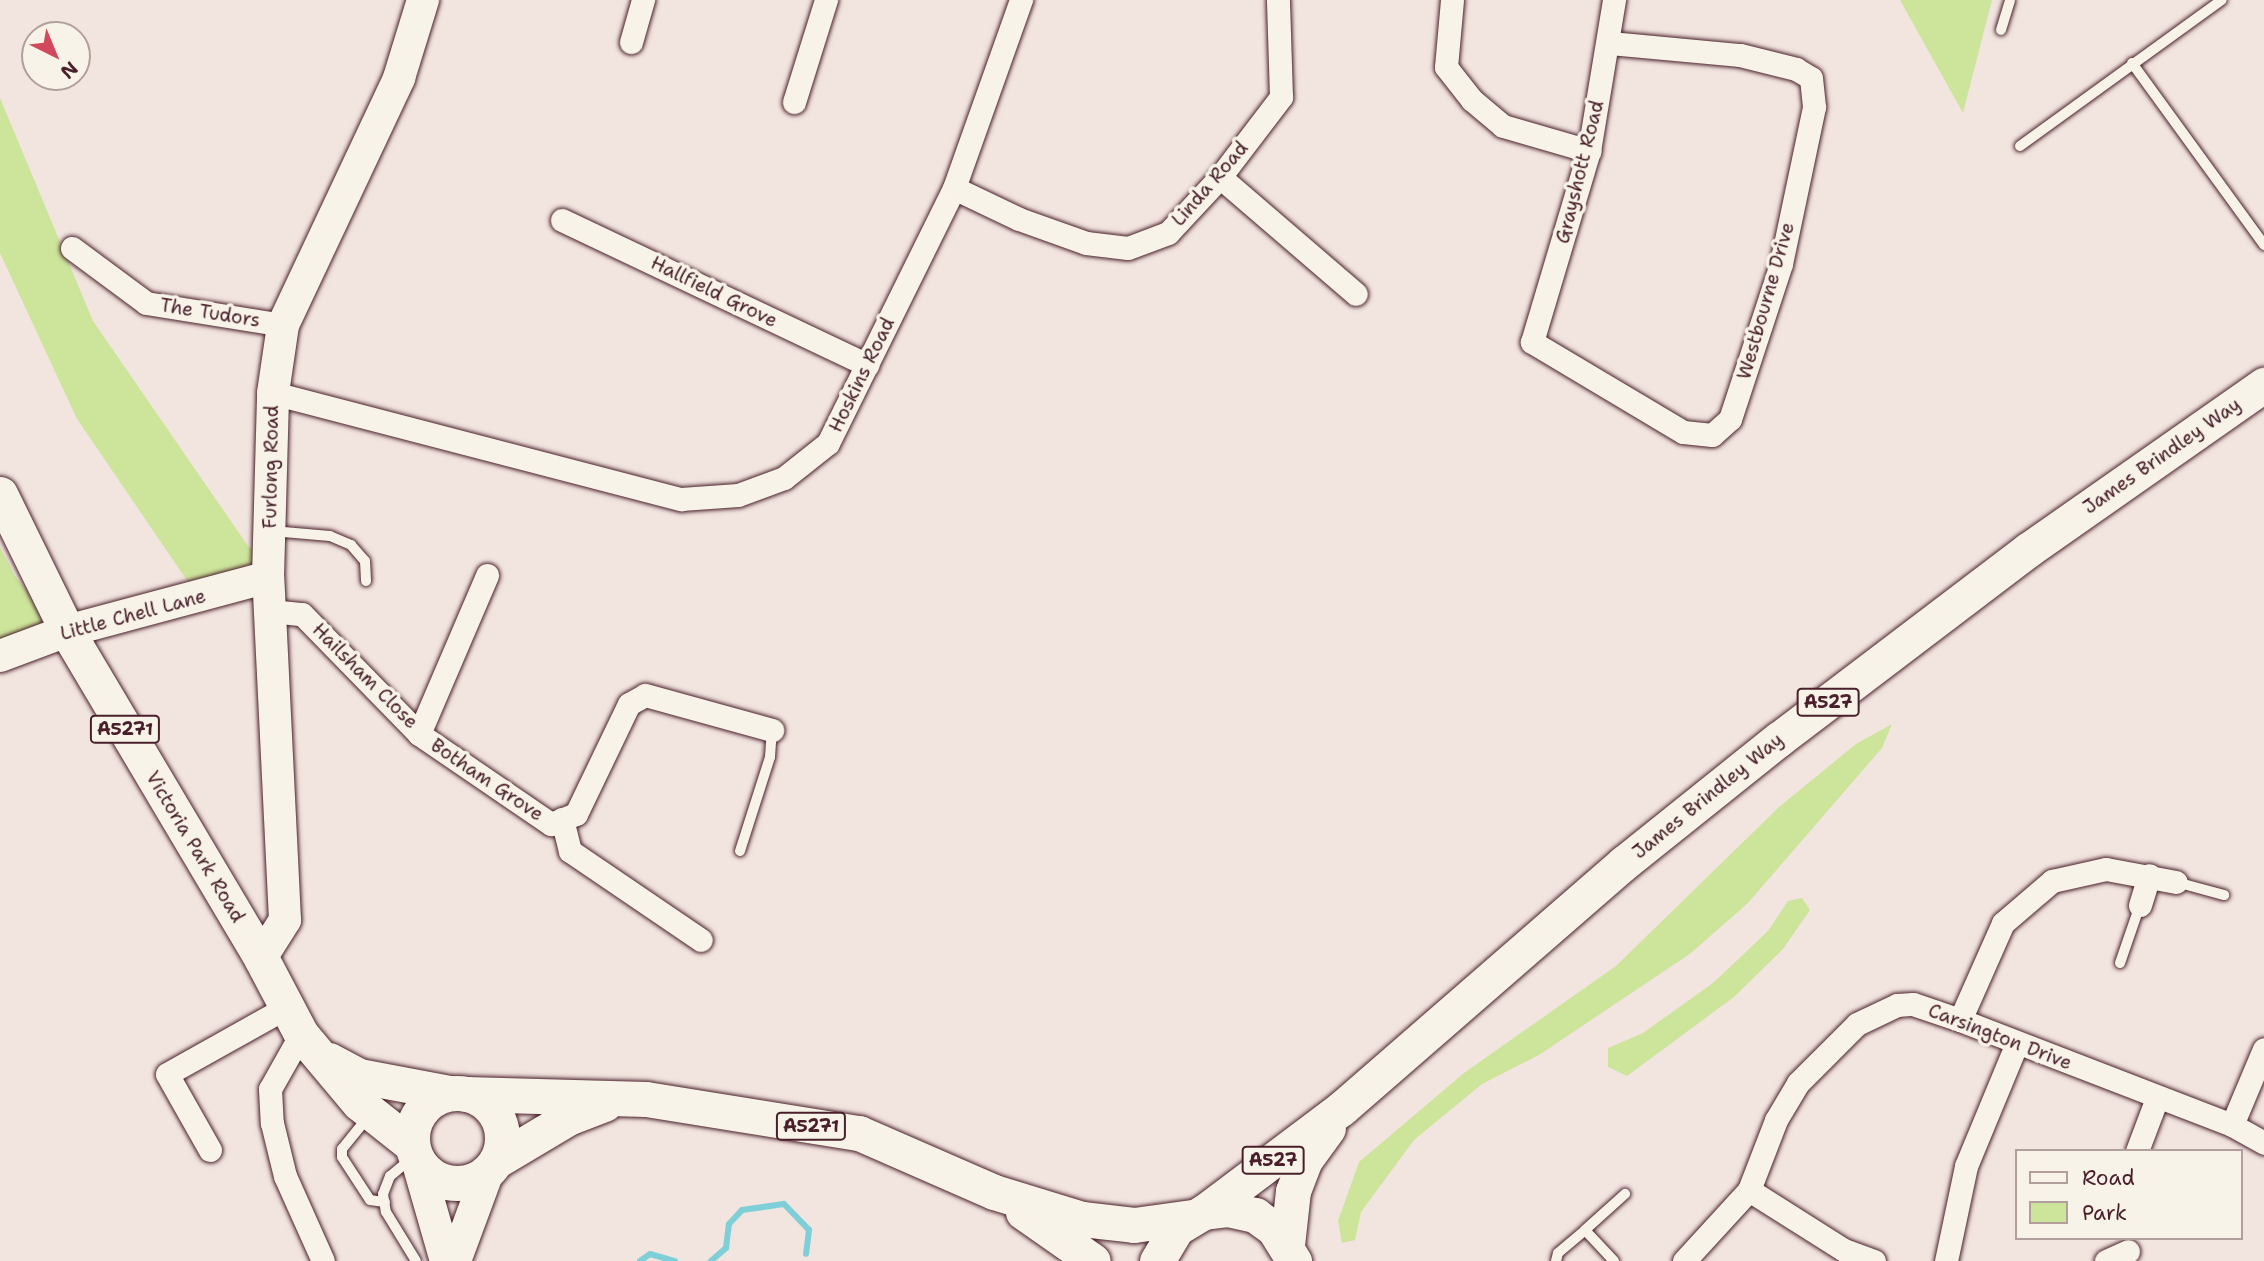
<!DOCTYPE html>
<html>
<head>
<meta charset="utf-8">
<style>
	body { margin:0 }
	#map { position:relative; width:2264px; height:1261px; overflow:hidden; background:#f2e4df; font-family:"Shantell Sans",sans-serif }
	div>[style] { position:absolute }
	.green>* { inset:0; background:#cde59b }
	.stream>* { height:6px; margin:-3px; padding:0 3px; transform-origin:3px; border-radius:3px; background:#7ecfd8 }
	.roads { filter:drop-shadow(0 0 2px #4a1f2b) drop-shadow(0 0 2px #4a1f2b) }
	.lane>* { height:10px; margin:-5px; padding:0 5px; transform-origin:5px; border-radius:5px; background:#f7f3e8 }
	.street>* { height:23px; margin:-11.5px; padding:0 11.5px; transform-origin:11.5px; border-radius:11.5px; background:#f7f3e8 }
	.secondary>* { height:32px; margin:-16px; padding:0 16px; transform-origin:16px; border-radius:16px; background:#f7f3e8 }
	.primary>* { height:35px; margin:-17.5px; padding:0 17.5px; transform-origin:17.5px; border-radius:17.5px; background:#f7f3e8 }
	.primary>.ring { margin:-17.5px; padding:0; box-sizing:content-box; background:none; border:35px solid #f7f3e8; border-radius:50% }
	span { translate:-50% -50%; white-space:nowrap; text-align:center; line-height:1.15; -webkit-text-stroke:7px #f7f3e8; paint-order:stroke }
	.shield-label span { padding:2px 5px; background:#f7f3e8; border:2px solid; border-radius:5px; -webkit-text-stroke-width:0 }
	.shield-label { font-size:18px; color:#4a1f2b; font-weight:700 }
	.street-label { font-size:19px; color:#4a1f2b }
	.legend { position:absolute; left:2015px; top:1149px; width:228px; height:91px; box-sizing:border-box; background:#f7f3e8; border:2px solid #b29e9c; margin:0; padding:9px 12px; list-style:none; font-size:21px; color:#4a1f2b }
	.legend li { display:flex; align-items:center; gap:14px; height:35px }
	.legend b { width:35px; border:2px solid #b29e9c }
	.north { position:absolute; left:21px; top:21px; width:70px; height:70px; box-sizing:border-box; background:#f7f3e8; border:2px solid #b29e9c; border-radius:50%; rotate:137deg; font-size:19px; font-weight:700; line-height:28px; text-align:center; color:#4a1f2b }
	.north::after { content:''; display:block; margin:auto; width:24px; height:32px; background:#d1495b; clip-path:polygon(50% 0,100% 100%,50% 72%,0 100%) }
</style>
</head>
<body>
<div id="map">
	<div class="green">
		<i style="clip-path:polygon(1900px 0,1992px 0,1963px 113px)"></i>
		<i style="clip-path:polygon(0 98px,93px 321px,248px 546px,269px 565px,199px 598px,77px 419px,0 253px)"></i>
		<i style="clip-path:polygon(0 547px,15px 576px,49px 618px,43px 626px,0 642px)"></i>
		<i style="clip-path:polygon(1892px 724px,1882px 748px,1748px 903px,1691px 953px,1539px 1055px,1482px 1084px,1414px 1140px,1361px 1212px,1355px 1240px,1342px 1243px,1338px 1221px,1359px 1162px,1464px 1073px,1616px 966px,1779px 807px,1856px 744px)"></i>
		<i style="clip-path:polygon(1802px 898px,1810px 910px,1783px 949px,1734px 997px,1627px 1076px,1608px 1067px,1608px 1048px,1643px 1033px,1713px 983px,1768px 931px,1788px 901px)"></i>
	</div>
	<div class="stream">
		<i style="left:640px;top:1261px;width:12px;rotate:-35deg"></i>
		<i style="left:650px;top:1254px;width:26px;rotate:16deg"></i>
		<i style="left:711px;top:1261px;width:20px;rotate:-41deg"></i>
		<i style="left:726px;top:1248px;width:24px;rotate:-83deg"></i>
		<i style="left:729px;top:1224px;width:19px;rotate:-47deg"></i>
		<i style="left:742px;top:1210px;width:42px;rotate:-8.1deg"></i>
		<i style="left:784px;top:1204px;width:36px;rotate:46deg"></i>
		<i style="left:809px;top:1230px;width:24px;rotate:97deg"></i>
	</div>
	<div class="roads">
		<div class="lane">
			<i style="left:2001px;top:30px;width:31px;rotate:-73deg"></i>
			<i style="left:2132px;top:63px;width:225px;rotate:54deg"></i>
			<i style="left:2020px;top:146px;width:249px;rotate:-35.9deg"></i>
			<i style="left:272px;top:531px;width:58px;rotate:4.9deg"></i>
			<i style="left:330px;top:536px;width:23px;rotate:23deg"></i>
			<i style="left:351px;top:545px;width:21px;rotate:49deg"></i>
			<i style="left:365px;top:561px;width:20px;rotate:87deg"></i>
			<i style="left:740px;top:851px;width:99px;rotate:-72.3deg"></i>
			<i style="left:770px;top:757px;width:27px;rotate:-86deg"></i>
			<i style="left:2176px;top:882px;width:50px;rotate:15.2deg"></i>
			<i style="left:2120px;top:963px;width:61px;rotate:-71deg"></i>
			<i style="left:368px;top:1117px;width:41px;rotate:129.1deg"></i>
			<i style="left:342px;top:1149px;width:8px;rotate:90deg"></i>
			<i style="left:342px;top:1157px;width:51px;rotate:56.9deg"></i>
			<i style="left:370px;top:1200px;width:15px;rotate:8deg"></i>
			<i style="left:413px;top:1157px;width:30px;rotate:140deg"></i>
			<i style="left:390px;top:1176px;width:19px;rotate:111deg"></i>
			<i style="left:383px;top:1194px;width:18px;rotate:81deg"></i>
			<i style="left:386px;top:1212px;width:57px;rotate:58.5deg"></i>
			<i style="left:1556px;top:1261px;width:8px;rotate:-76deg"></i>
			<i style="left:1558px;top:1253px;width:35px;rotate:-40deg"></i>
			<i style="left:1614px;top:1261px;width:42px;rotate:-133.1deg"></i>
			<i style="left:1585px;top:1230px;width:54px;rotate:-42deg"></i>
		</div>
		<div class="street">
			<i style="left:1452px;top:0;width:67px;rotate:95.1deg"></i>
			<i style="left:1446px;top:67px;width:42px;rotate:51.8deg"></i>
			<i style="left:1472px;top:100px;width:40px;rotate:40deg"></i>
			<i style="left:1503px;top:126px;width:90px;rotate:16.2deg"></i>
			<i style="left:631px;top:42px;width:44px;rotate:-74.1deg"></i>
			<i style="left:1610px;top:43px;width:131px;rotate:5.3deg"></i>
			<i style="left:1740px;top:55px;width:58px;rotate:14deg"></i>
			<i style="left:1796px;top:69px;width:17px;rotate:31deg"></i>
			<i style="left:1811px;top:78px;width:29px;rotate:84deg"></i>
			<i style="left:1814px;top:107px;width:160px;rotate:101.9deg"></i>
			<i style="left:1781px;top:264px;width:163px;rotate:108.2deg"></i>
			<i style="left:1730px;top:419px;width:24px;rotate:138deg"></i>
			<i style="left:1712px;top:435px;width:29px;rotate:-174deg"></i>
			<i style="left:1683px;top:432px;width:176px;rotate:-149.2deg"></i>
			<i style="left:1532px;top:342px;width:199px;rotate:-73.4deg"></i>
			<i style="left:1589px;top:151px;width:153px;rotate:-80.6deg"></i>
			<i style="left:794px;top:102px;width:107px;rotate:-72.6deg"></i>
			<i style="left:1220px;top:177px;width:179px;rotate:40.7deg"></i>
			<i style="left:954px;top:188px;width:72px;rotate:25.5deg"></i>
			<i style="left:1019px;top:219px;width:71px;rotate:19.7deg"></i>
			<i style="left:1086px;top:243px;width:42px;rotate:6.8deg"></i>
			<i style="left:1128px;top:248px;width:43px;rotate:-20.6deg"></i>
			<i style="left:1168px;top:233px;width:76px;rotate:-47.1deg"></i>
			<i style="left:1220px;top:177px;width:101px;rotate:-52.7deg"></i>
			<i style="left:1281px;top:97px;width:97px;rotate:-91.8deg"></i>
			<i style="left:562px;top:220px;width:338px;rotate:25.4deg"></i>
			<i style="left:72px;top:248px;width:92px;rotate:36.6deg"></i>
			<i style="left:146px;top:303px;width:139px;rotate:9.1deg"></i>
			<i style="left:273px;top:393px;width:422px;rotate:14.6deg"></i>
			<i style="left:681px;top:499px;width:57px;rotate:-4deg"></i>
			<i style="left:738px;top:495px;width:49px;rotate:-20.3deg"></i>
			<i style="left:784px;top:478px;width:56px;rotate:-38.5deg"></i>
			<i style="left:828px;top:443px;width:284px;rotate:-63.7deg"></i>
			<i style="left:954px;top:188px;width:200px;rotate:-70.4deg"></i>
			<i style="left:271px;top:611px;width:31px;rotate:6deg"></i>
			<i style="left:302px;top:614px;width:168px;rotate:45.7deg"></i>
			<i style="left:419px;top:734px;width:173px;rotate:-66.8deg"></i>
			<i style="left:419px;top:734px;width:160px;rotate:34.3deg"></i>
			<i style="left:551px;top:824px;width:27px;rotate:-22deg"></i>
			<i style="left:576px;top:814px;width:122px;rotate:-64.3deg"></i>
			<i style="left:629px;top:704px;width:18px;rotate:-29deg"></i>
			<i style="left:645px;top:695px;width:132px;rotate:15.4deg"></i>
			<i style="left:562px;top:819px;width:33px;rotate:76deg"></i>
			<i style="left:570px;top:851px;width:158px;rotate:34.2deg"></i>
			<i style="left:2140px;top:905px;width:31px;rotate:-73deg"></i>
			<i style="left:1960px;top:1020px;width:106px;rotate:-66.1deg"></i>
			<i style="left:2003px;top:923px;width:65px;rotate:-40.6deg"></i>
			<i style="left:2052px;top:881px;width:55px;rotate:-12.5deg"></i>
			<i style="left:2106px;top:869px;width:71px;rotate:10.5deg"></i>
			<i style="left:301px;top:1034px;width:63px;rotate:119.4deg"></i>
			<i style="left:270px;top:1089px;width:34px;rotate:87deg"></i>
			<i style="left:272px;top:1123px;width:55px;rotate:76.2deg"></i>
			<i style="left:285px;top:1176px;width:93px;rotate:65.9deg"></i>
			<i style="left:2232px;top:1125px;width:82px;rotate:-67.2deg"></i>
			<i style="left:210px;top:1150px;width:87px;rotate:-119.5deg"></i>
			<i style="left:167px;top:1074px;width:135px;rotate:-29.2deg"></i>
			<i style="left:2137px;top:1151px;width:57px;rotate:-69.3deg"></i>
			<i style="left:1749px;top:1190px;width:112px;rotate:32.3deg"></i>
			<i style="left:1844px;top:1250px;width:32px;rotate:20deg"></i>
			<i style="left:1684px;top:1261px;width:96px;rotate:-47.5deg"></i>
			<i style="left:1749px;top:1190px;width:75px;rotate:-68.9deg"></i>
			<i style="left:1776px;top:1120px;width:43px;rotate:-59.3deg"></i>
			<i style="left:1798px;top:1083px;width:83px;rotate:-45deg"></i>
			<i style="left:1857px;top:1024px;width:44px;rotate:-25.4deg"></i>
			<i style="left:1897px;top:1005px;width:16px;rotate:-4deg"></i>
			<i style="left:1913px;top:1004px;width:50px;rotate:18.8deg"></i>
			<i style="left:1960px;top:1020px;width:292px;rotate:21.1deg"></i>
			<i style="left:2232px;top:1125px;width:37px;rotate:29deg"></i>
			<i style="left:1946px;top:1261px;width:97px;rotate:-78.1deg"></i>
			<i style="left:1966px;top:1166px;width:133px;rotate:-67.5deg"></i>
			<i style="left:2106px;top:1261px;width:24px;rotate:-24deg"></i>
		</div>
		<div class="secondary">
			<i style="left:0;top:656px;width:72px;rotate:-20.5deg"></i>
			<i style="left:67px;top:631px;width:208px;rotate:-15deg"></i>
			<i style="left:261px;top:958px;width:45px;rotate:-57.7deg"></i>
			<i style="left:285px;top:920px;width:343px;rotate:-92.8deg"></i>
			<i style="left:268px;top:577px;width:184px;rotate:-88.4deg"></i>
			<i style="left:273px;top:393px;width:69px;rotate:-81.6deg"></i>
			<i style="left:283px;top:325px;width:273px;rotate:-64.8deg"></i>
			<i style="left:399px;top:78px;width:82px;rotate:-72.9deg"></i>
			<i style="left:417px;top:1160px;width:105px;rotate:74deg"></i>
			<i style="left:455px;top:1261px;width:95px;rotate:-69.7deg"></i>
		</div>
		<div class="primary">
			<i style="left:0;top:494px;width:153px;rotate:63.9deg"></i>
			<i style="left:67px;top:631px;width:380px;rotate:59.3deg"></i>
			<i style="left:261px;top:958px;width:86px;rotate:62.2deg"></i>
			<i style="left:301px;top:1034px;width:90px;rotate:50deg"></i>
			<i style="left:359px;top:1103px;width:68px;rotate:38.4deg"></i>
			<i style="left:329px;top:1060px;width:34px;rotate:28deg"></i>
			<i style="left:359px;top:1076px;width:93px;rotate:10.6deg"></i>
			<i class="ring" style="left:412px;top:1093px;width:55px;height:55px"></i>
			<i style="left:466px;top:1094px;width:180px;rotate:1.6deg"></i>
			<i style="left:646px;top:1099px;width:216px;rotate:9.1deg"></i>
			<i style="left:859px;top:1133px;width:147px;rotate:23.6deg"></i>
			<i style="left:994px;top:1192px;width:92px;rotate:17.1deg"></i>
			<i style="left:1082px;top:1219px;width:52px;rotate:6.6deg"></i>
			<i style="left:1134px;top:1225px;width:60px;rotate:-7.7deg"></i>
			<i style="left:496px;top:1161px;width:84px;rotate:-30.8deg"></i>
			<i style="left:568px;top:1118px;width:39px;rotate:-21deg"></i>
			<i style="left:1023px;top:1212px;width:85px;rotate:35deg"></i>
			<i style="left:1204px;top:1212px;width:173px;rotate:-37deg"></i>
			<i style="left:1342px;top:1108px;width:374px;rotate:-41deg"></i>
			<i style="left:1624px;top:863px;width:198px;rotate:-38.7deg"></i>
			<i style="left:1779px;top:739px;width:313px;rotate:-37.2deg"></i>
			<i style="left:2028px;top:550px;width:288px;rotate:-35deg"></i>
			<i style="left:1287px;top:1245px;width:54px;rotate:-83.7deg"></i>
			<i style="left:1293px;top:1191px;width:33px;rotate:-69deg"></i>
			<i style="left:1305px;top:1160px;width:39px;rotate:-54deg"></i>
			<i style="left:1157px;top:1261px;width:39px;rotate:-59deg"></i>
			<i style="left:1177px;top:1228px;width:31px;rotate:-31deg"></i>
			<i style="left:1204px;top:1212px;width:23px;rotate:-7deg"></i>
			<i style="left:1227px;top:1209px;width:29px;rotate:12deg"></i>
			<i style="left:1255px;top:1215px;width:24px;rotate:36deg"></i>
			<i style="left:1274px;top:1229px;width:38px;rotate:58deg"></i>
		</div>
	</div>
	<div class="shield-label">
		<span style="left:1828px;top:702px">A527</span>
		<span style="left:125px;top:729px">A5271</span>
		<span style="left:811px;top:1126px">A5271</span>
		<span style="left:1273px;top:1160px">A527</span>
	</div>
	<div class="street-label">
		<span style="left:1580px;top:172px;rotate:-76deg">Grayshott Road</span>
		<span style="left:1210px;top:184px;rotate:-49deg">Linda Road</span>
		<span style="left:714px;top:292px;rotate:26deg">Hallfield Grove</span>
		<span style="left:1766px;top:301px;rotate:-74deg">Westbourne Drive</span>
		<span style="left:210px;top:313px;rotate:9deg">The Tudors</span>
		<span style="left:862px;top:375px;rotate:-64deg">Hoskins Road</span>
		<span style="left:2162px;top:456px;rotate:-35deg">James Brindley Way</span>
		<span style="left:271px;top:467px;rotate:-89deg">Furlong Road</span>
		<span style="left:133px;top:615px;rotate:-15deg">Little Chell Lane</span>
		<span style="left:365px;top:676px;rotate:45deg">Hailsham Close</span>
		<span style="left:487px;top:780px;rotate:34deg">Botham Grove</span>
		<span style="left:1708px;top:796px;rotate:-39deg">James Brindley Way</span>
		<span style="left:195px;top:847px;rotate:59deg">Victoria Park Road</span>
		<span style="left:2000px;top:1037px;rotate:21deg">Carsington Drive</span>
	</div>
	<ul class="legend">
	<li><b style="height:9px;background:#f7f3e8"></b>Road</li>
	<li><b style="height:19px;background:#cde59b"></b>Park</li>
	</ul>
	<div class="north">N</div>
</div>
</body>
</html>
